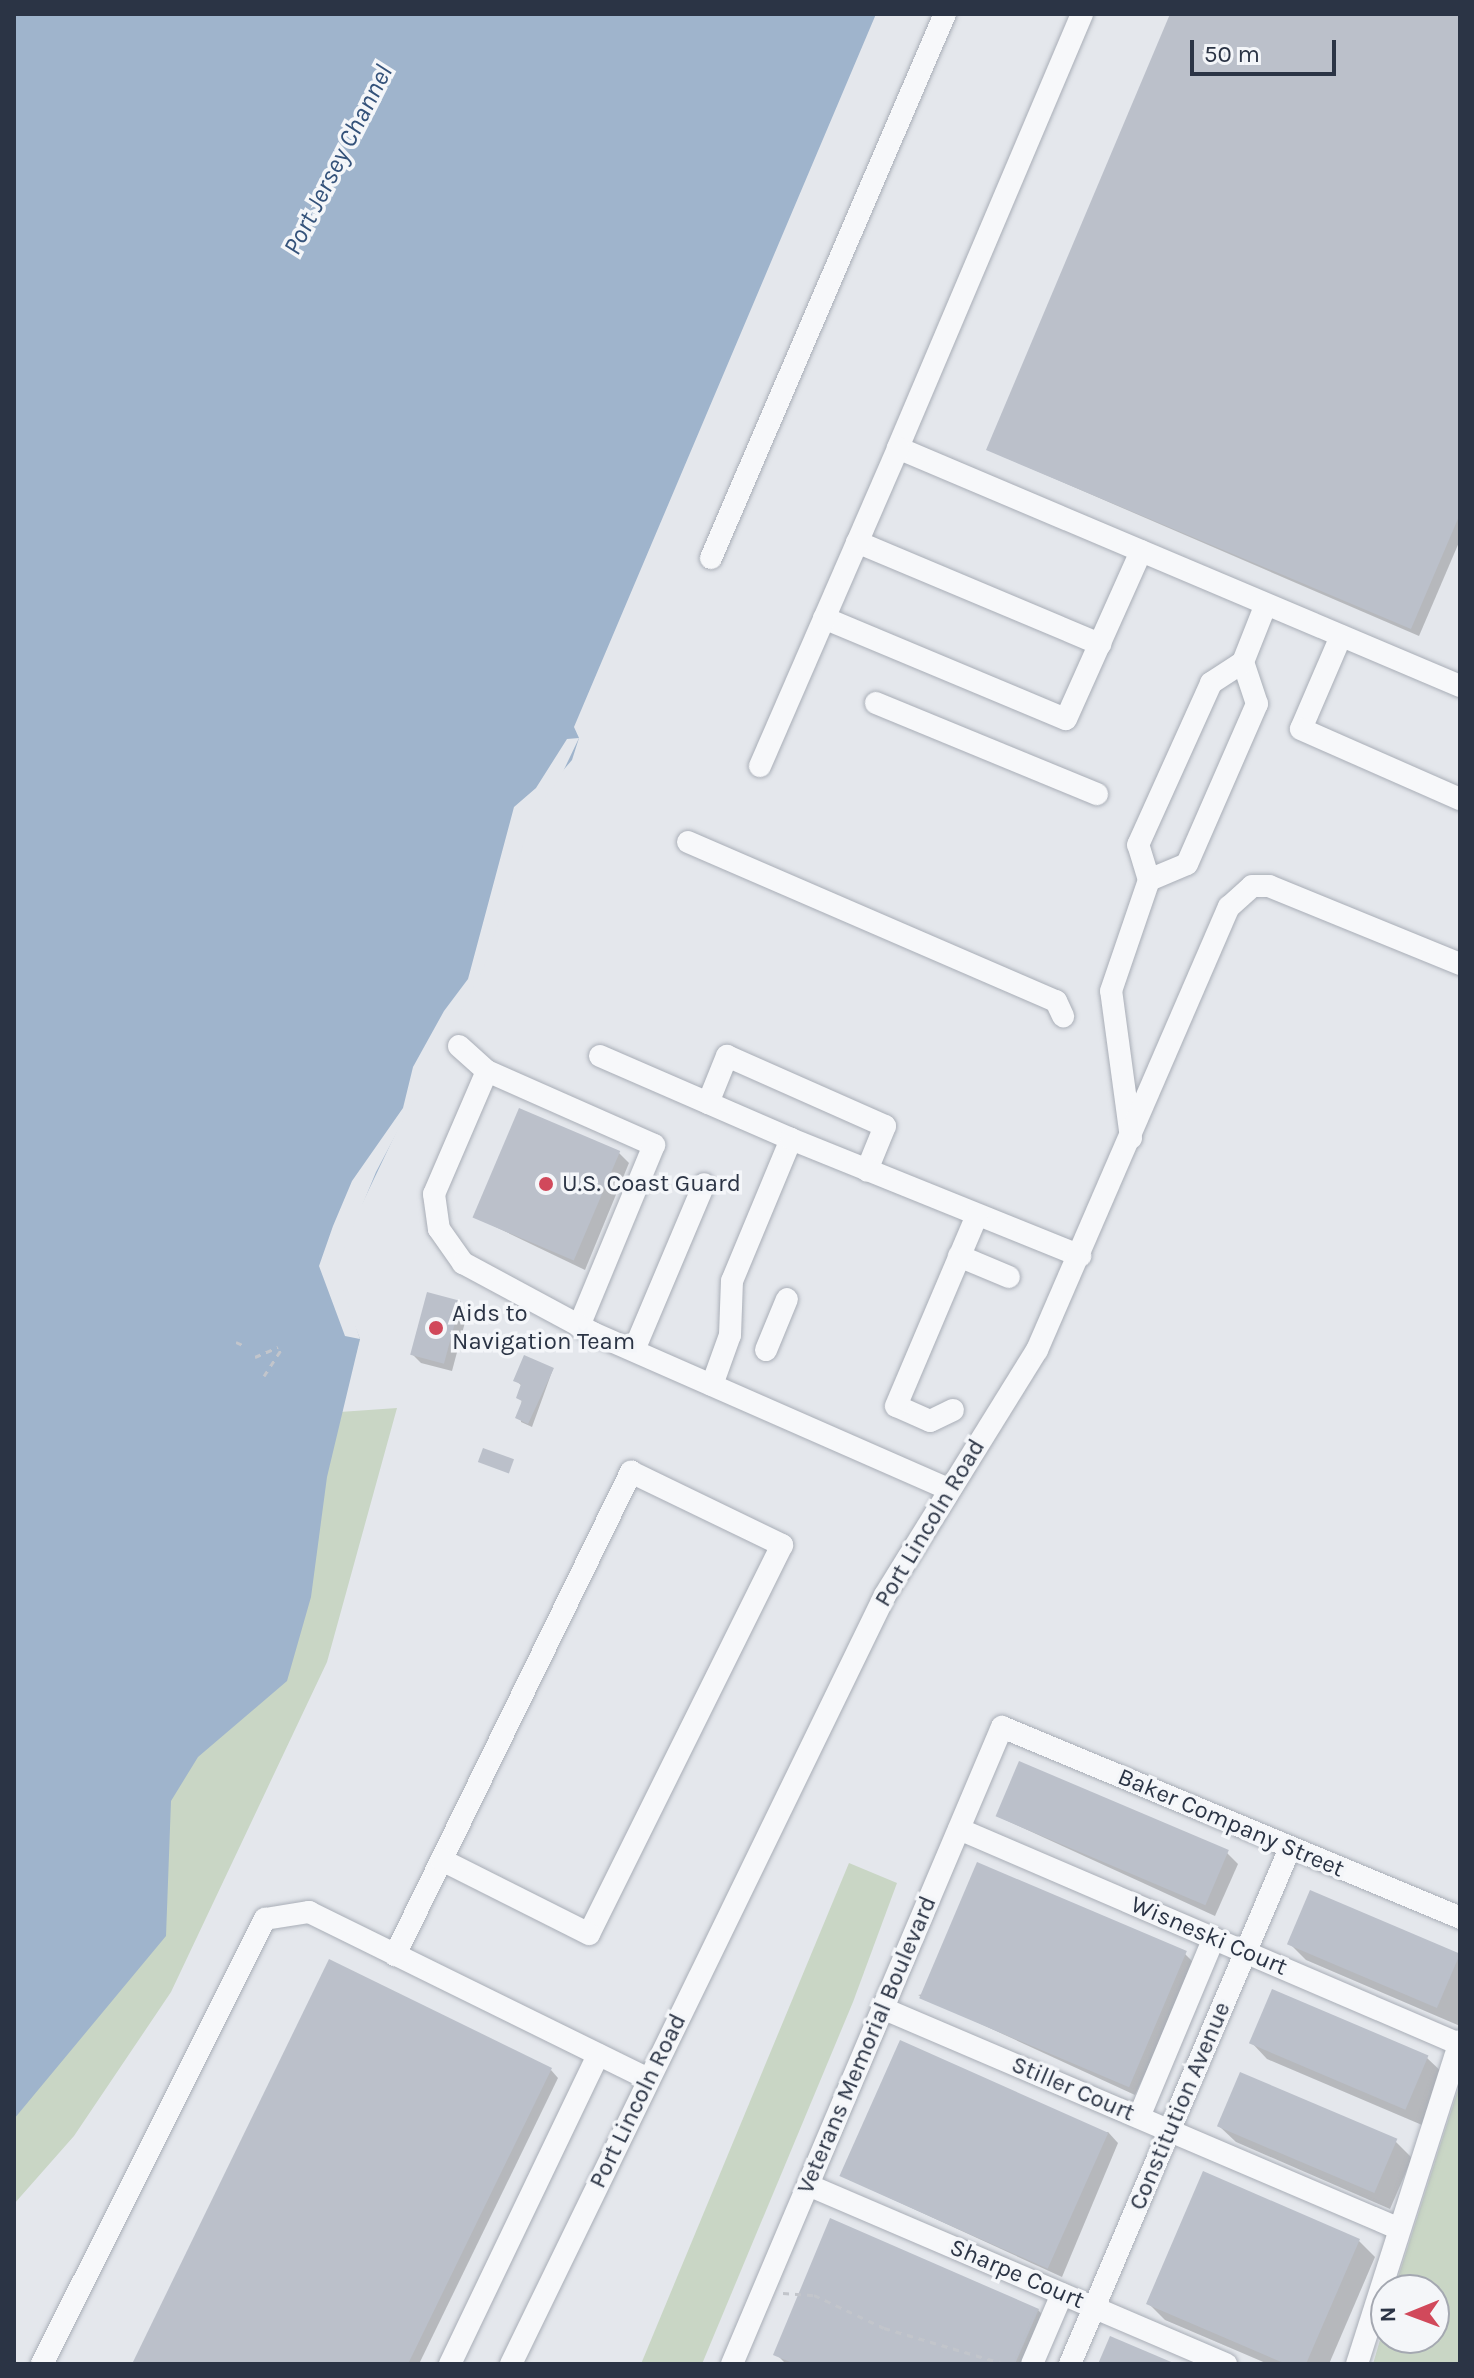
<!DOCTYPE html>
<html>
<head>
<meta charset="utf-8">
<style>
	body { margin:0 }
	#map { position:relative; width:1474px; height:2378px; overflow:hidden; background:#e4e7ec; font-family:Karla,sans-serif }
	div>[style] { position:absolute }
	.green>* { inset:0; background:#c9d6c5 }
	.water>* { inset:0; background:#9fb4cc }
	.pier>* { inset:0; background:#e4e7ec }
	.shadow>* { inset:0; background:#0003 }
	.building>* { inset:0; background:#bbc0ca; transform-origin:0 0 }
	.path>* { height:3px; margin-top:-1.5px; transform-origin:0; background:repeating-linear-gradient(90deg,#c2c5cb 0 6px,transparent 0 12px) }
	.roads { filter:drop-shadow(0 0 2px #a9aeb7) drop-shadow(0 0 2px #a9aeb7) }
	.minor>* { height:22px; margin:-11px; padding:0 11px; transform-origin:11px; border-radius:11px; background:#f7f8fa }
	.dots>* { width:22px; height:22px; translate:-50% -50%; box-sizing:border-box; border:4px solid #f4f6f9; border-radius:50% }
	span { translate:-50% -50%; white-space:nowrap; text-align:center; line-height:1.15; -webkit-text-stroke:7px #f4f6f9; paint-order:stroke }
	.poi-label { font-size:24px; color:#2b3445 }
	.left { translate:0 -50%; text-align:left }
	.street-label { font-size:24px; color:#2b3445 }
	.water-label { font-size:26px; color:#34527a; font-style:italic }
	.frame { position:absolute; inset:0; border:16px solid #2b3445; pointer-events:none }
	.north { position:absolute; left:1370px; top:2274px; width:80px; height:80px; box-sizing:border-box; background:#f4f6f9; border:2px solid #a4a8b1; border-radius:50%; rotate:269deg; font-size:22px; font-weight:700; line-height:32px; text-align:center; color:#2b3445 }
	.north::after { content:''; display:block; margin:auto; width:28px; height:36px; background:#d1495b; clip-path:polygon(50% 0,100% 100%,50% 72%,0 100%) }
	.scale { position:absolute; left:1190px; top:40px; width:146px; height:36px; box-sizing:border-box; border:4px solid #2b3445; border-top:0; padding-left:10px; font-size:24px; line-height:28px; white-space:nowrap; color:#2b3445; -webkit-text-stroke:6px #f4f6f9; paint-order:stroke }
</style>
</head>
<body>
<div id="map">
	<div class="green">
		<i style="clip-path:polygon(319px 1266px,360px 1339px,340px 1412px,397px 1408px,327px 1662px,171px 1992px,74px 2136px,14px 2204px,14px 2021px)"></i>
		<i style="clip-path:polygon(849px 1863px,897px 1883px,853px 2002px,702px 2364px,641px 2364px)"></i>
		<i style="clip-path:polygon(1460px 2083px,1460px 2364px,1373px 2364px,1386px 2319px,1386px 2338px,1434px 2338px,1434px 2290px,1394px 2290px)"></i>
	</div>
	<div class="water">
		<i style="clip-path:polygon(14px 14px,876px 14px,574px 727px,579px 738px,572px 760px,530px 809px,496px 923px,332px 1267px,360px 1339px,327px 1477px,311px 1597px,287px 1681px,198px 1757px,171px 1801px,166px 1936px,14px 2119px)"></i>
	</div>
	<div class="pier">
		<i style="clip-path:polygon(579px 738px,559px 780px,534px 811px,484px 967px,376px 1172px,336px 1268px,360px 1339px,345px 1336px,319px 1266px,333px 1226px,352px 1181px,403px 1108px,413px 1067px,444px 1011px,468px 979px,514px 807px,536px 788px,567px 739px)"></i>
	</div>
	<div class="shadow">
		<i style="clip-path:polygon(1172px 14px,1460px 14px,1460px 540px,1419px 636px,988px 450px)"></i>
		<i style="clip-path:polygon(619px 1153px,629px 1163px,585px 1270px,475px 1217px)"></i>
		<i style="clip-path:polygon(460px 1303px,468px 1311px,452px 1371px,421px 1363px,413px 1355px)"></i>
		<i style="clip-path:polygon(553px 1369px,532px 1427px,521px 1422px,522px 1386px,515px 1380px)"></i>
		<i style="clip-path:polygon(997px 1816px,1227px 1853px,1238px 1864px,1215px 1916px)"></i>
		<i style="clip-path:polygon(1311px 1892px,1460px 1956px,1460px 2026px,1306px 1960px,1289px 1943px)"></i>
		<i style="clip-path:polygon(1185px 1954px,1196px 1965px,1135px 2095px,918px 1995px)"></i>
		<i style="clip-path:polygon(1273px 1992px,1427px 2058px,1444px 2074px,1422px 2125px,1267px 2059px,1251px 2042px)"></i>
		<i style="clip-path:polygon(551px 2070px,558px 2078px,419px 2364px,134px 2364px)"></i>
		<i style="clip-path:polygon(1219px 2126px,1396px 2142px,1412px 2158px,1390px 2209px,1236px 2142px)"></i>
		<i style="clip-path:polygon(1108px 2132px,1118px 2143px,1062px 2277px,844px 2177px)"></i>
		<i style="clip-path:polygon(1359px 2241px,1375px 2257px,1329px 2364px,1268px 2364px,1165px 2320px,1149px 2304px)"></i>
		<i style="clip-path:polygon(1038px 2310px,1048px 2321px,1031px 2364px,786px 2364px,776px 2354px)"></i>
	</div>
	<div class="building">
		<i style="clip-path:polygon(1170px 14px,1460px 14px,1460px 514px,1411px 629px,986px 450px)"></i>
		<i style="left:519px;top:1108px;width:110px;height:119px;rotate:23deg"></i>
		<i style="left:427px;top:1292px;width:35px;height:65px;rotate:15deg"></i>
		<i style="clip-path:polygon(524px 1355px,554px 1368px,528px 1424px,515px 1418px,522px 1401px,516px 1398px,521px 1384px,513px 1381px)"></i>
		<i style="left:483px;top:1448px;width:33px;height:15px;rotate:20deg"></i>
		<i style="left:1019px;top:1761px;width:228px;height:60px;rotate:23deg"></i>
		<i style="left:977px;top:1862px;width:228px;height:148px;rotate:23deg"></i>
		<i style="left:1310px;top:1890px;width:163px;height:59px;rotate:23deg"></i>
		<i style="clip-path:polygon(329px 1959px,552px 2068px,408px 2364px,132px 2364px)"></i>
		<i style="left:1272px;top:1989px;width:170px;height:59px;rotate:23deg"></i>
		<i style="left:900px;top:2040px;width:228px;height:149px;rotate:24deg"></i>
		<i style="left:1240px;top:2072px;width:171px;height:59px;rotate:23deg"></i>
		<i style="clip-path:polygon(1203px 2171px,1360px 2239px,1306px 2364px,1286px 2364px,1146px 2304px)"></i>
		<i style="clip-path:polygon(830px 2218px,1039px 2309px,1015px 2364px,795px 2364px,773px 2355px)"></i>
		<i style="clip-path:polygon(1110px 2336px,1176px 2364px,1098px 2364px)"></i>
	</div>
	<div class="path">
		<i style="left:236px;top:1342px;width:10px;rotate:24deg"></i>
		<i style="left:255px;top:1357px;width:25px;rotate:-23deg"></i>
		<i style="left:264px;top:1376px;width:31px;rotate:-57deg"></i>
		<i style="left:783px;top:2293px;width:31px;rotate:4deg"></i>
		<i style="left:814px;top:2295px;width:77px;rotate:25.2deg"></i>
		<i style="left:884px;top:2328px;width:126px;rotate:16.6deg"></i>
	</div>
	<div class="roads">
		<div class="minor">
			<i style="left:1082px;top:14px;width:471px;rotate:113deg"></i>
			<i style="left:898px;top:448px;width:610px;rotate:22.95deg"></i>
			<i style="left:857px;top:542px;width:264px;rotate:22.8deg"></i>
			<i style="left:711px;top:558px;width:592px;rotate:-66.73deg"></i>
			<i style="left:824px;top:618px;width:262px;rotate:22.7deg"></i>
			<i style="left:1066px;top:719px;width:184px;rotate:-65.9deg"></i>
			<i style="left:1341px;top:636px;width:101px;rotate:113.3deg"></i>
			<i style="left:1301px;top:729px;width:174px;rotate:23.8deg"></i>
			<i style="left:876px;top:703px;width:239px;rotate:22.4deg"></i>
			<i style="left:760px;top:766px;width:347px;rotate:-66.5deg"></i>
			<i style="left:688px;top:842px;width:401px;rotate:23.4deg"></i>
			<i style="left:1056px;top:1001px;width:17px;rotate:65deg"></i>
			<i style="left:1149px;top:880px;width:41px;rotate:-22.8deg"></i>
			<i style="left:1187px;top:864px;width:175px;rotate:-66.4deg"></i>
			<i style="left:1257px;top:704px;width:44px;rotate:-108.4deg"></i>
			<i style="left:459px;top:1046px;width:38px;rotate:42deg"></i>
			<i style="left:487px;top:1071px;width:183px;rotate:23.9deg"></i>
			<i style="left:654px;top:1145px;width:196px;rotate:112.5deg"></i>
			<i style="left:600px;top:1056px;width:208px;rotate:23.5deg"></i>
			<i style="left:487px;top:1071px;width:134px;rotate:113.3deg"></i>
			<i style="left:434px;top:1194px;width:35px;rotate:82deg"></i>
			<i style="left:439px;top:1229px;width:42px;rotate:54.8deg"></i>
			<i style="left:463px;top:1263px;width:148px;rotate:28.3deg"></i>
			<i style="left:593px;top:1333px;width:388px;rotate:23.7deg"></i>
			<i style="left:708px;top:1103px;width:51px;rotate:-68deg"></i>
			<i style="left:727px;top:1056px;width:173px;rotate:23.9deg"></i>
			<i style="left:885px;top:1126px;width:48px;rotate:112.2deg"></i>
			<i style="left:1131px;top:1138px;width:148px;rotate:-97.7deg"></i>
			<i style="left:1111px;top:991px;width:117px;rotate:-71.1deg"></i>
			<i style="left:1149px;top:880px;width:37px;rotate:-107deg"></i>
			<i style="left:1138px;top:845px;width:178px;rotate:-65.7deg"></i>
			<i style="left:1211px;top:683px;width:38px;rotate:-33deg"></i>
			<i style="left:1243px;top:662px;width:62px;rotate:-68.4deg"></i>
			<i style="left:959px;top:1256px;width:54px;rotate:22.8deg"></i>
			<i style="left:634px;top:1350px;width:180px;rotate:-67.1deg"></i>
			<i style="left:766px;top:1350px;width:55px;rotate:-67.6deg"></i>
			<i style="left:712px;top:1385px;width:53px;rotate:-70.2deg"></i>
			<i style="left:730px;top:1335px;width:54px;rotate:-87.9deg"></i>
			<i style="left:732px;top:1281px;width:154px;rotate:-67.4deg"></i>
			<i style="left:791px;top:1139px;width:312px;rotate:22deg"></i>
			<i style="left:953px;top:1410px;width:25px;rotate:154deg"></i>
			<i style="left:930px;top:1421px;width:37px;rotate:-156deg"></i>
			<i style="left:896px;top:1406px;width:207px;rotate:-67deg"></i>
			<i style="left:959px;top:1829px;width:544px;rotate:23.27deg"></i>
			<i style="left:395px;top:1955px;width:538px;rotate:-63.96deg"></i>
			<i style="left:631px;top:1472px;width:168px;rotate:25.8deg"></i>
			<i style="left:782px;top:1545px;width:434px;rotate:116.4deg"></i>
			<i style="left:589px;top:1934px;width:165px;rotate:-153.3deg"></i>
			<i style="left:882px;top:2008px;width:558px;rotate:23.12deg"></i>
			<i style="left:1139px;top:2117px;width:194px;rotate:-67.3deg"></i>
			<i style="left:808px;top:2185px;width:455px;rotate:23.2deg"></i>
			<i style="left:42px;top:2364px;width:498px;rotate:-63.4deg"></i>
			<i style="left:265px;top:1919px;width:45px;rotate:-9deg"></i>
			<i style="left:309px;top:1912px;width:379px;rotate:26.2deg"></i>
			<i style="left:450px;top:2364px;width:343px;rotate:-64.4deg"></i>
			<i style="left:511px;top:2364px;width:855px;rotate:-64.06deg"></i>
			<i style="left:885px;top:1595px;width:288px;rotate:-58.2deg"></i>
			<i style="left:1037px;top:1350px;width:483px;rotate:-66.6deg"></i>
			<i style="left:1229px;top:907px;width:31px;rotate:-42deg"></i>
			<i style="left:1252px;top:886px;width:17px"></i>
			<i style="left:1269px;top:886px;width:206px;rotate:22.2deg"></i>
			<i style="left:732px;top:2364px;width:692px;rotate:-67.03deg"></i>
			<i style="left:1002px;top:1727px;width:496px;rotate:22.6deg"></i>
			<i style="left:1032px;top:2364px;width:76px;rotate:-66.8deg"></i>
			<i style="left:1070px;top:2364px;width:561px;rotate:-66.91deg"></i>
			<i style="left:1357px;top:2364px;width:339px;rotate:-72.3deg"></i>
		</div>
	</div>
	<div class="dots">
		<i style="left:546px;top:1184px;background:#d1495b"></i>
		<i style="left:436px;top:1328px;background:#d1495b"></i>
	</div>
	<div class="poi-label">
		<span class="left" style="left:562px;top:1184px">U.S. Coast Guard</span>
		<span class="left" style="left:452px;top:1328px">Aids to<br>Navigation Team</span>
	</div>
	<div class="street-label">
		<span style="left:930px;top:1523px;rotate:-59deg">Port Lincoln Road</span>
		<span style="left:1231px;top:1823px;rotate:23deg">Baker Company Street</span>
		<span style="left:1209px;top:1936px;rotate:23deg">Wisneski Court</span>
		<span style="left:867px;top:2045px;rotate:-67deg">Veterans Memorial Boulevard</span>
		<span style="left:1073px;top:2089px;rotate:23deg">Stiller Court</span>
		<span style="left:638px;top:2101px;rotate:-64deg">Port Lincoln Road</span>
		<span style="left:1180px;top:2106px;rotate:-67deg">Constitution Avenue</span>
		<span style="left:1017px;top:2274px;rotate:23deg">Sharpe Court</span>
	</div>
	<div class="water-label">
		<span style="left:338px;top:160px;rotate:-63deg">Port Jersey Channel</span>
	</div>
	<div class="frame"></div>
	<div class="north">N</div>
	<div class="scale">50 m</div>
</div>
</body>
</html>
